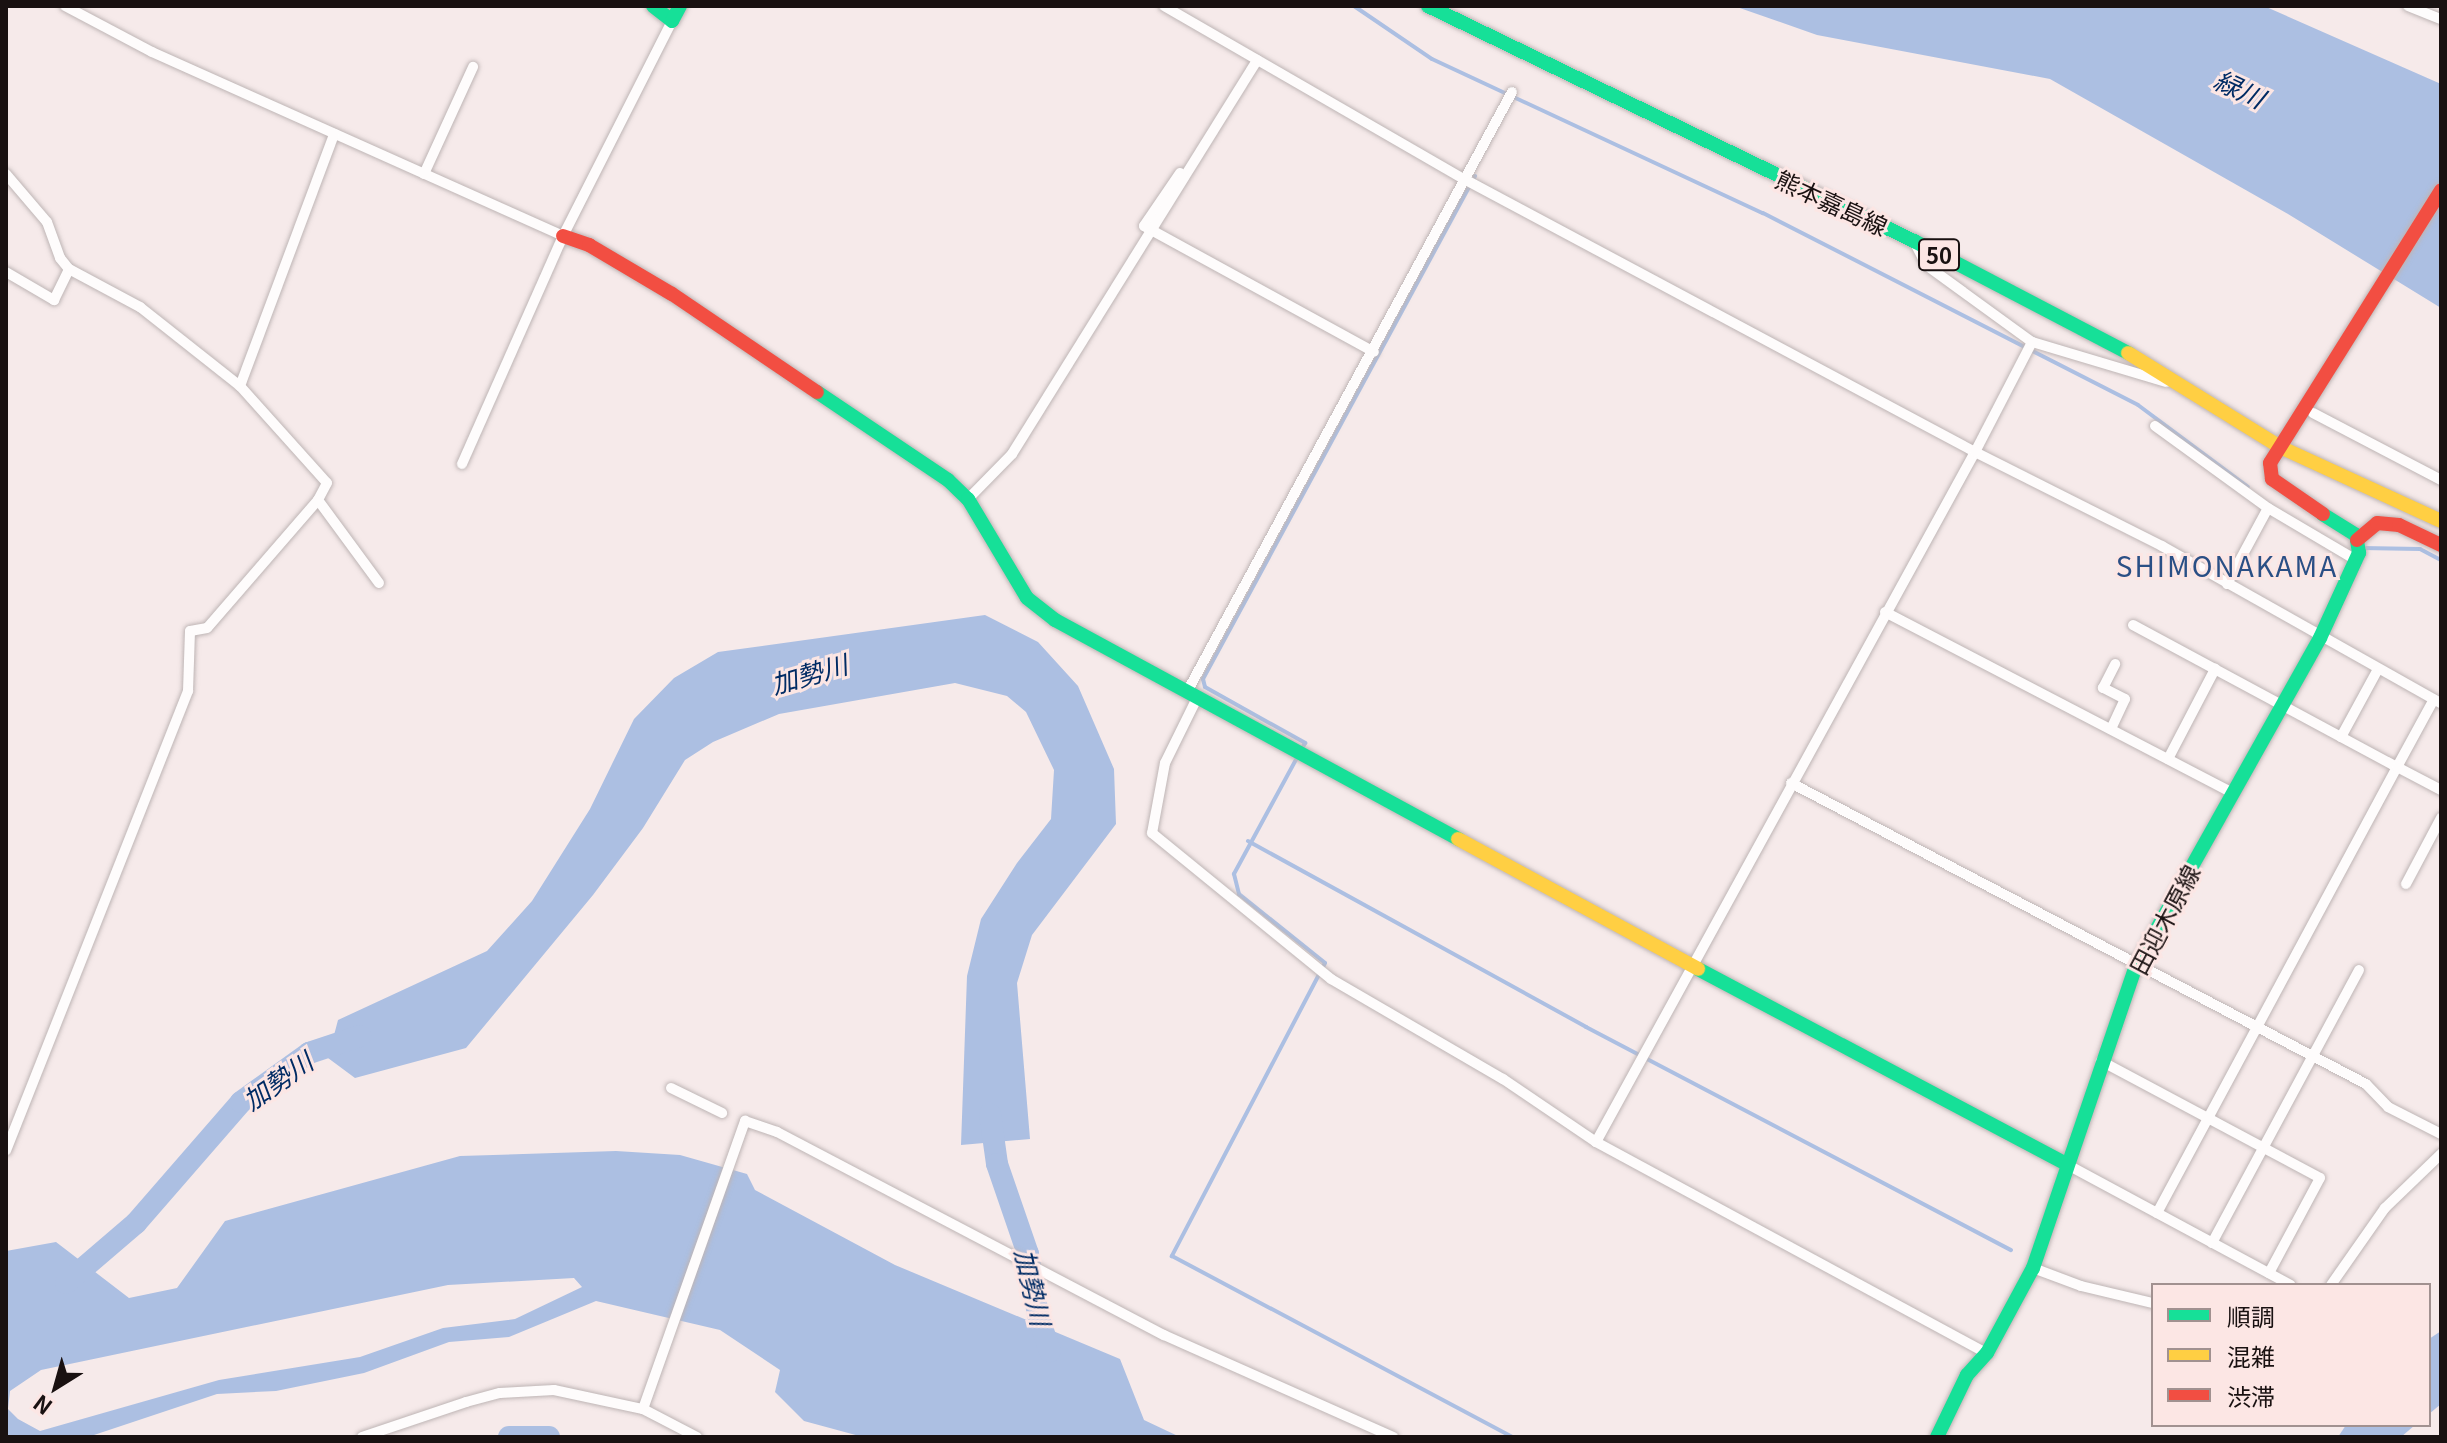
<!DOCTYPE html>
<html>
<head>
<meta charset="utf-8">
<style>
	body { margin:0 }
	#map { position:relative; width:2447px; height:1443px; overflow:hidden; background:#f6eaea; font-family:Georgia,"Noto Sans JP",serif }
	div>[style] { position:absolute }
	.water>* { inset:0; background:#acbfe2 }
	.stream>* { height:4px; margin:-2px; padding:0 2px; transform-origin:2px; border-radius:2px; background:#acbfe2 }
	.river>* { height:22px; margin:-11px; padding:0 11px; transform-origin:11px; border-radius:11px; background:#acbfe2 }
	.roads { filter:drop-shadow(0 0 2px #beb5b5) drop-shadow(0 0 2px #beb5b5) }
	.street>* { height:10px; margin:-5px; padding:0 5px; transform-origin:5px; border-radius:5px; background:#fefcfc }
	.fast>* { height:14px; margin:-7px; padding:0 7px; transform-origin:7px; border-radius:7px; background:#16e098 }
	.slow>* { height:14px; margin:-7px; padding:0 7px; transform-origin:7px; border-radius:7px; background:#ffcf43 }
	.jam>* { height:14px; margin:-7px; padding:0 7px; transform-origin:7px; border-radius:7px; background:#f24e42 }
	span { translate:-50% -50%; white-space:nowrap; text-align:center; line-height:1.15; -webkit-text-stroke:6px #fce6e4; paint-order:stroke }
	.shield-label span { padding:2px 6px; background:#fce6e4; border:2px solid; border-radius:6px; -webkit-text-stroke-width:0 }
	.shield-label { font-size:22px; color:#191111; font-weight:700 }
	.street-label { font-size:24px; color:#191111 }
	.water-label { font-size:26px; color:#002b64; font-style:italic }
	.quarter-label { font-size:28px; color:#2a4f85; letter-spacing:2px }
	.frame { position:absolute; inset:0; border:8px solid #191111; pointer-events:none }
	.legend { position:absolute; left:2151px; top:1283px; width:280px; height:144px; box-sizing:border-box; background:#fce6e4; border:2px solid #a19190; margin:0; padding:10px 14px; list-style:none; font-size:24px; color:#191111 }
	.legend li { display:flex; align-items:center; gap:16px; height:40px }
	.legend b { width:40px; border:2px solid #a19190 }
	.north { position:absolute; left:16px; top:1347px; width:80px; height:80px; -webkit-text-stroke:6px #fce6e4; paint-order:stroke; rotate:217deg; font-size:22px; font-weight:700; line-height:32px; text-align:center; color:#191111 }
	.north::after { content:''; display:block; margin:auto; width:28px; height:36px; background:#191111; clip-path:polygon(50% 0,100% 100%,50% 72%,0 100%) }
</style>
</head>
<body>
<div id="map">
	<div class="water">
		<i style="clip-path:polygon(1734px 6px,2264px 6px,2441px 84px,2441px 308px,2288px 214px,2050px 79px,1817px 35px)"></i>
		<i style="clip-path:polygon(985px 615px,1038px 642px,1078px 686px,1114px 769px,1116px 824px,1032px 935px,1017px 983px,1030px 1139px,961px 1145px,967px 976px,981px 919px,1017px 863px,1051px 819px,1054px 770px,1026px 712px,1007px 696px,955px 683px,779px 714px,713px 742px,685px 760px,643px 828px,593px 895px,466px 1048px,355px 1078px,328px 1058px,338px 1020px,487px 951px,532px 901px,590px 809px,634px 719px,674px 678px,718px 652px)"></i>
		<i style="clip-path:polygon(evenodd,616px 1151px,680px 1155px,747px 1174px,755px 1190px,895px 1265px,1120px 1359px,1144px 1420px,1180px 1437px,863px 1437px,804px 1421px,775px 1392px,780px 1370px,720px 1330px,596px 1301px,509px 1337px,449px 1342px,364px 1373px,276px 1391px,217px 1394px,88px 1437px,6px 1437px,6px 1251px,56px 1242px,129px 1298px,177px 1288px,225px 1221px,460px 1156px,616px 1151px,574px 1278px,582px 1287px,515px 1319px,443px 1328px,360px 1357px,219px 1380px,40px 1431px,18px 1419px,8px 1409px,10px 1391px,41px 1370px,448px 1285px,574px 1278px)"></i>
		<i style="clip-path:polygon(2441px 1331px,2441px 1404px,2429px 1414px,2429px 1339px)"></i>
		<i style="clip-path:polygon(2346px 1425px,2415px 1425px,2401px 1437px,2338px 1437px)"></i>
	</div>
	<div class="stream">
		<i style="left:1354px;top:6px;width:94px;rotate:34.2deg"></i>
		<i style="left:1432px;top:59px;width:365px;rotate:25deg"></i>
		<i style="left:1763px;top:213px;width:421px;rotate:27.1deg"></i>
		<i style="left:2138px;top:405px;width:137px;rotate:36.7deg"></i>
		<i style="left:1475px;top:176px;width:572px;rotate:118.4deg"></i>
		<i style="left:1203px;top:679px;width:8px;rotate:76deg"></i>
		<i style="left:1205px;top:687px;width:115px;rotate:29.2deg"></i>
		<i style="left:1305px;top:743px;width:149px;rotate:118.5deg"></i>
		<i style="left:1234px;top:874px;width:21px;rotate:76deg"></i>
		<i style="left:1239px;top:894px;width:110px;rotate:38.7deg"></i>
		<i style="left:1325px;top:963px;width:331px;rotate:117.6deg"></i>
		<i style="left:1172px;top:1256px;width:385px;rotate:28deg"></i>
		<i style="left:2362px;top:548px;width:58px;rotate:1deg"></i>
		<i style="left:2420px;top:549px;width:24px;rotate:28deg"></i>
		<i style="left:1248px;top:841px;width:386px;rotate:28.8deg"></i>
		<i style="left:1586px;top:1027px;width:480px;rotate:27.7deg"></i>
	</div>
	<div class="river">
		<i style="left:990px;top:1114px;width:50px;rotate:82deg"></i>
		<i style="left:997px;top:1164px;width:95px;rotate:71deg"></i>
		<i style="left:1028px;top:1254px;width:62px;rotate:80.7deg"></i>
		<i style="left:1038px;top:1315px;width:38px;rotate:72deg"></i>
		<i style="left:66px;top:1283px;width:92px;rotate:-40.6deg"></i>
		<i style="left:136px;top:1223px;width:160px;rotate:-49deg"></i>
		<i style="left:241px;top:1102px;width:84px;rotate:-35.8deg"></i>
		<i style="left:309px;top:1053px;width:54px;rotate:-18.4deg"></i>
		<i style="left:509px;top:1437px;width:40px"></i>
	</div>
	<div class="roads">
		<div class="street">
			<i style="left:65px;top:6px;width:98px;rotate:27.9deg"></i>
			<i style="left:152px;top:52px;width:450px;rotate:24.1deg"></i>
			<i style="left:1164px;top:6px;width:346px;rotate:30deg"></i>
			<i style="left:1464px;top:179px;width:579px;rotate:28.11deg"></i>
			<i style="left:1975px;top:452px;width:209px;rotate:26.7deg"></i>
			<i style="left:2162px;top:546px;width:320px;rotate:29.4deg"></i>
			<i style="left:2408px;top:6px;width:35px;rotate:22deg"></i>
			<i style="left:1180px;top:173px;width:64px;rotate:124.2deg"></i>
			<i style="left:1144px;top:226px;width:262px;rotate:28.7deg"></i>
			<i style="left:6px;top:174px;width:63px;rotate:49.5deg"></i>
			<i style="left:47px;top:222px;width:38px;rotate:70deg"></i>
			<i style="left:60px;top:258px;width:14px;rotate:51deg"></i>
			<i style="left:69px;top:269px;width:81px;rotate:28.2deg"></i>
			<i style="left:140px;top:307px;width:127px;rotate:38.3deg"></i>
			<i style="left:240px;top:386px;width:130px;rotate:48.1deg"></i>
			<i style="left:327px;top:483px;width:19px;rotate:118deg"></i>
			<i style="left:318px;top:500px;width:169px;rotate:130.9deg"></i>
			<i style="left:207px;top:628px;width:17px;rotate:170deg"></i>
			<i style="left:190px;top:631px;width:60px;rotate:91.9deg"></i>
			<i style="left:188px;top:691px;width:494px;rotate:111.6deg"></i>
			<i style="left:424px;top:174px;width:118px;rotate:-65.4deg"></i>
			<i style="left:1915px;top:243px;width:25px;rotate:63deg"></i>
			<i style="left:1926px;top:265px;width:131px;rotate:36deg"></i>
			<i style="left:2032px;top:342px;width:140px;rotate:16.6deg"></i>
			<i style="left:6px;top:272px;width:56px;rotate:30.3deg"></i>
			<i style="left:54px;top:300px;width:34px;rotate:-64deg"></i>
			<i style="left:240px;top:386px;width:269px;rotate:-69.5deg"></i>
			<i style="left:2313px;top:413px;width:144px;rotate:27.6deg"></i>
			<i style="left:2155px;top:426px;width:140px;rotate:36deg"></i>
			<i style="left:462px;top:464px;width:249px;rotate:-66.1deg"></i>
			<i style="left:563px;top:236px;width:241px;rotate:-63.1deg"></i>
			<i style="left:968px;top:499px;width:63px;rotate:-45.6deg"></i>
			<i style="left:1012px;top:454px;width:464px;rotate:-58.1deg"></i>
			<i style="left:318px;top:500px;width:103px;rotate:53.7deg"></i>
			<i style="left:2227px;top:584px;width:86px;rotate:-61.7deg"></i>
			<i style="left:2268px;top:508px;width:102px;rotate:30.6deg"></i>
			<i style="left:1885px;top:612px;width:392px;rotate:27.5deg"></i>
			<i style="left:2133px;top:625px;width:300px;rotate:28.3deg"></i>
			<i style="left:2397px;top:767px;width:77px;rotate:-61.4deg"></i>
			<i style="left:1188px;top:690px;width:680px;rotate:-61.55deg"></i>
			<i style="left:1198px;top:696px;width:75px;rotate:116.2deg"></i>
			<i style="left:1165px;top:763px;width:71px;rotate:100.5deg"></i>
			<i style="left:1152px;top:833px;width:231px;rotate:39.2deg"></i>
			<i style="left:1331px;top:979px;width:199px;rotate:30.2deg"></i>
			<i style="left:1503px;top:1079px;width:112px;rotate:34.1deg"></i>
			<i style="left:1596px;top:1142px;width:444px;rotate:28.4deg"></i>
			<i style="left:2111px;top:729px;width:33px;rotate:-65deg"></i>
			<i style="left:2125px;top:699px;width:25px;rotate:-153deg"></i>
			<i style="left:2103px;top:688px;width:27px;rotate:-63deg"></i>
			<i style="left:2341px;top:737px;width:77px;rotate:-61.4deg"></i>
			<i style="left:2168px;top:759px;width:102px;rotate:-62.4deg"></i>
			<i style="left:1791px;top:783px;width:649px;rotate:27.63deg"></i>
			<i style="left:2366px;top:1084px;width:32px;rotate:46deg"></i>
			<i style="left:2388px;top:1107px;width:59px;rotate:27deg"></i>
			<i style="left:2406px;top:884px;width:75px;rotate:-62.1deg"></i>
			<i style="left:2101px;top:1061px;width:248px;rotate:28.1deg"></i>
			<i style="left:2320px;top:1178px;width:108px;rotate:118.2deg"></i>
			<i style="left:671px;top:1088px;width:57px;rotate:26.1deg"></i>
			<i style="left:1596px;top:1142px;width:787px;rotate:-61.22deg"></i>
			<i style="left:1975px;top:452px;width:124px;rotate:-62.6deg"></i>
			<i style="left:2066px;top:1164px;width:255px;rotate:28.3deg"></i>
			<i style="left:2157px;top:1213px;width:506px;rotate:-61.71deg"></i>
			<i style="left:2397px;top:767px;width:50px;rotate:27.6deg"></i>
			<i style="left:2212px;top:1243px;width:310px;rotate:-61.7deg"></i>
			<i style="left:2033px;top:1268px;width:51px;rotate:20.6deg"></i>
			<i style="left:2081px;top:1286px;width:74px;rotate:13.3deg"></i>
			<i style="left:2331px;top:1285px;width:94px;rotate:-55deg"></i>
			<i style="left:2385px;top:1208px;width:78px;rotate:-44deg"></i>
			<i style="left:643px;top:1409px;width:306px;rotate:-70.5deg"></i>
			<i style="left:745px;top:1121px;width:34px;rotate:19deg"></i>
			<i style="left:777px;top:1132px;width:437px;rotate:27.7deg"></i>
			<i style="left:1164px;top:1335px;width:251px;rotate:24deg"></i>
			<i style="left:362px;top:1437px;width:110px;rotate:-18.6deg"></i>
			<i style="left:466px;top:1402px;width:35px;rotate:-15deg"></i>
			<i style="left:500px;top:1393px;width:54px;rotate:-3.2deg"></i>
			<i style="left:554px;top:1390px;width:91px;rotate:12.1deg"></i>
			<i style="left:643px;top:1409px;width:61px;rotate:27.4deg"></i>
		</div>
		<div class="fast">
			<i style="left:653px;top:6px;width:24px;rotate:38deg"></i>
			<i style="left:672px;top:21px;width:17px;rotate:-62deg"></i>
			<i style="left:1428px;top:6px;width:540px;rotate:25.81deg"></i>
			<i style="left:1914px;top:241px;width:242px;rotate:27.6deg"></i>
			<i style="left:817px;top:392px;width:158px;rotate:33.9deg"></i>
			<i style="left:948px;top:480px;width:28px;rotate:44deg"></i>
			<i style="left:968px;top:499px;width:115px;rotate:59.2deg"></i>
			<i style="left:1027px;top:598px;width:36px;rotate:38deg"></i>
			<i style="left:1055px;top:620px;width:459px;rotate:28.5deg"></i>
			<i style="left:1698px;top:969px;width:416px;rotate:27.9deg"></i>
			<i style="left:1937px;top:1437px;width:69px;rotate:-64.2deg"></i>
			<i style="left:1967px;top:1375px;width:30px;rotate:-48deg"></i>
			<i style="left:1987px;top:1353px;width:97px;rotate:-61.6deg"></i>
			<i style="left:2033px;top:1268px;width:319px;rotate:-71.2deg"></i>
			<i style="left:2136px;top:966px;width:376px;rotate:-60.7deg"></i>
			<i style="left:2320px;top:638px;width:94px;rotate:-65.4deg"></i>
			<i style="left:2359px;top:553px;width:18px;rotate:-99deg"></i>
			<i style="left:2356px;top:535px;width:39px;rotate:-148deg"></i>
		</div>
		<div class="slow">
			<i style="left:2128px;top:353px;width:179px;rotate:31.7deg"></i>
			<i style="left:2280px;top:447px;width:177px;rotate:24.7deg"></i>
			<i style="left:1458px;top:839px;width:273px;rotate:28.4deg"></i>
		</div>
		<div class="jam">
			<i style="left:563px;top:236px;width:28px;rotate:19deg"></i>
			<i style="left:589px;top:245px;width:96px;rotate:30.6deg"></i>
			<i style="left:672px;top:294px;width:175px;rotate:34.1deg"></i>
			<i style="left:2323px;top:514px;width:62px;rotate:-145.5deg"></i>
			<i style="left:2272px;top:479px;width:16px;rotate:-97deg"></i>
			<i style="left:2270px;top:463px;width:322px;rotate:-57.9deg"></i>
			<i style="left:2357px;top:540px;width:26px;rotate:-40deg"></i>
			<i style="left:2377px;top:523px;width:22px;rotate:5deg"></i>
			<i style="left:2399px;top:525px;width:47px;rotate:25.5deg"></i>
		</div>
	</div>
	<div class="shield-label">
		<span style="left:1939px;top:255px">50</span>
	</div>
	<div class="street-label">
		<span style="left:1832px;top:202px;rotate:25deg">熊本嘉島線</span>
		<span style="left:2164px;top:919px;rotate:-62deg">田迎木原線</span>
	</div>
	<div class="water-label">
		<span style="left:2240px;top:88px;rotate:25deg">緑川</span>
		<span style="left:809px;top:673px;rotate:-16deg">加勢川</span>
		<span style="left:277px;top:1080px;rotate:-35deg">加勢川</span>
		<span style="left:1034px;top:1287px;rotate:77deg">加勢川</span>
	</div>
	<div class="quarter-label">
		<span style="left:2227px;top:565px">SHIMONAKAMA</span>
	</div>
	<div class="frame"></div>
	<ul class="legend">
	<li><b style="height:10px;background:#16e098"></b>順調</li>
	<li><b style="height:10px;background:#ffcf43"></b>混雑</li>
	<li><b style="height:10px;background:#f24e42"></b>渋滞</li>
	</ul>
	<div class="north">N</div>
</div>
</body>
</html>
